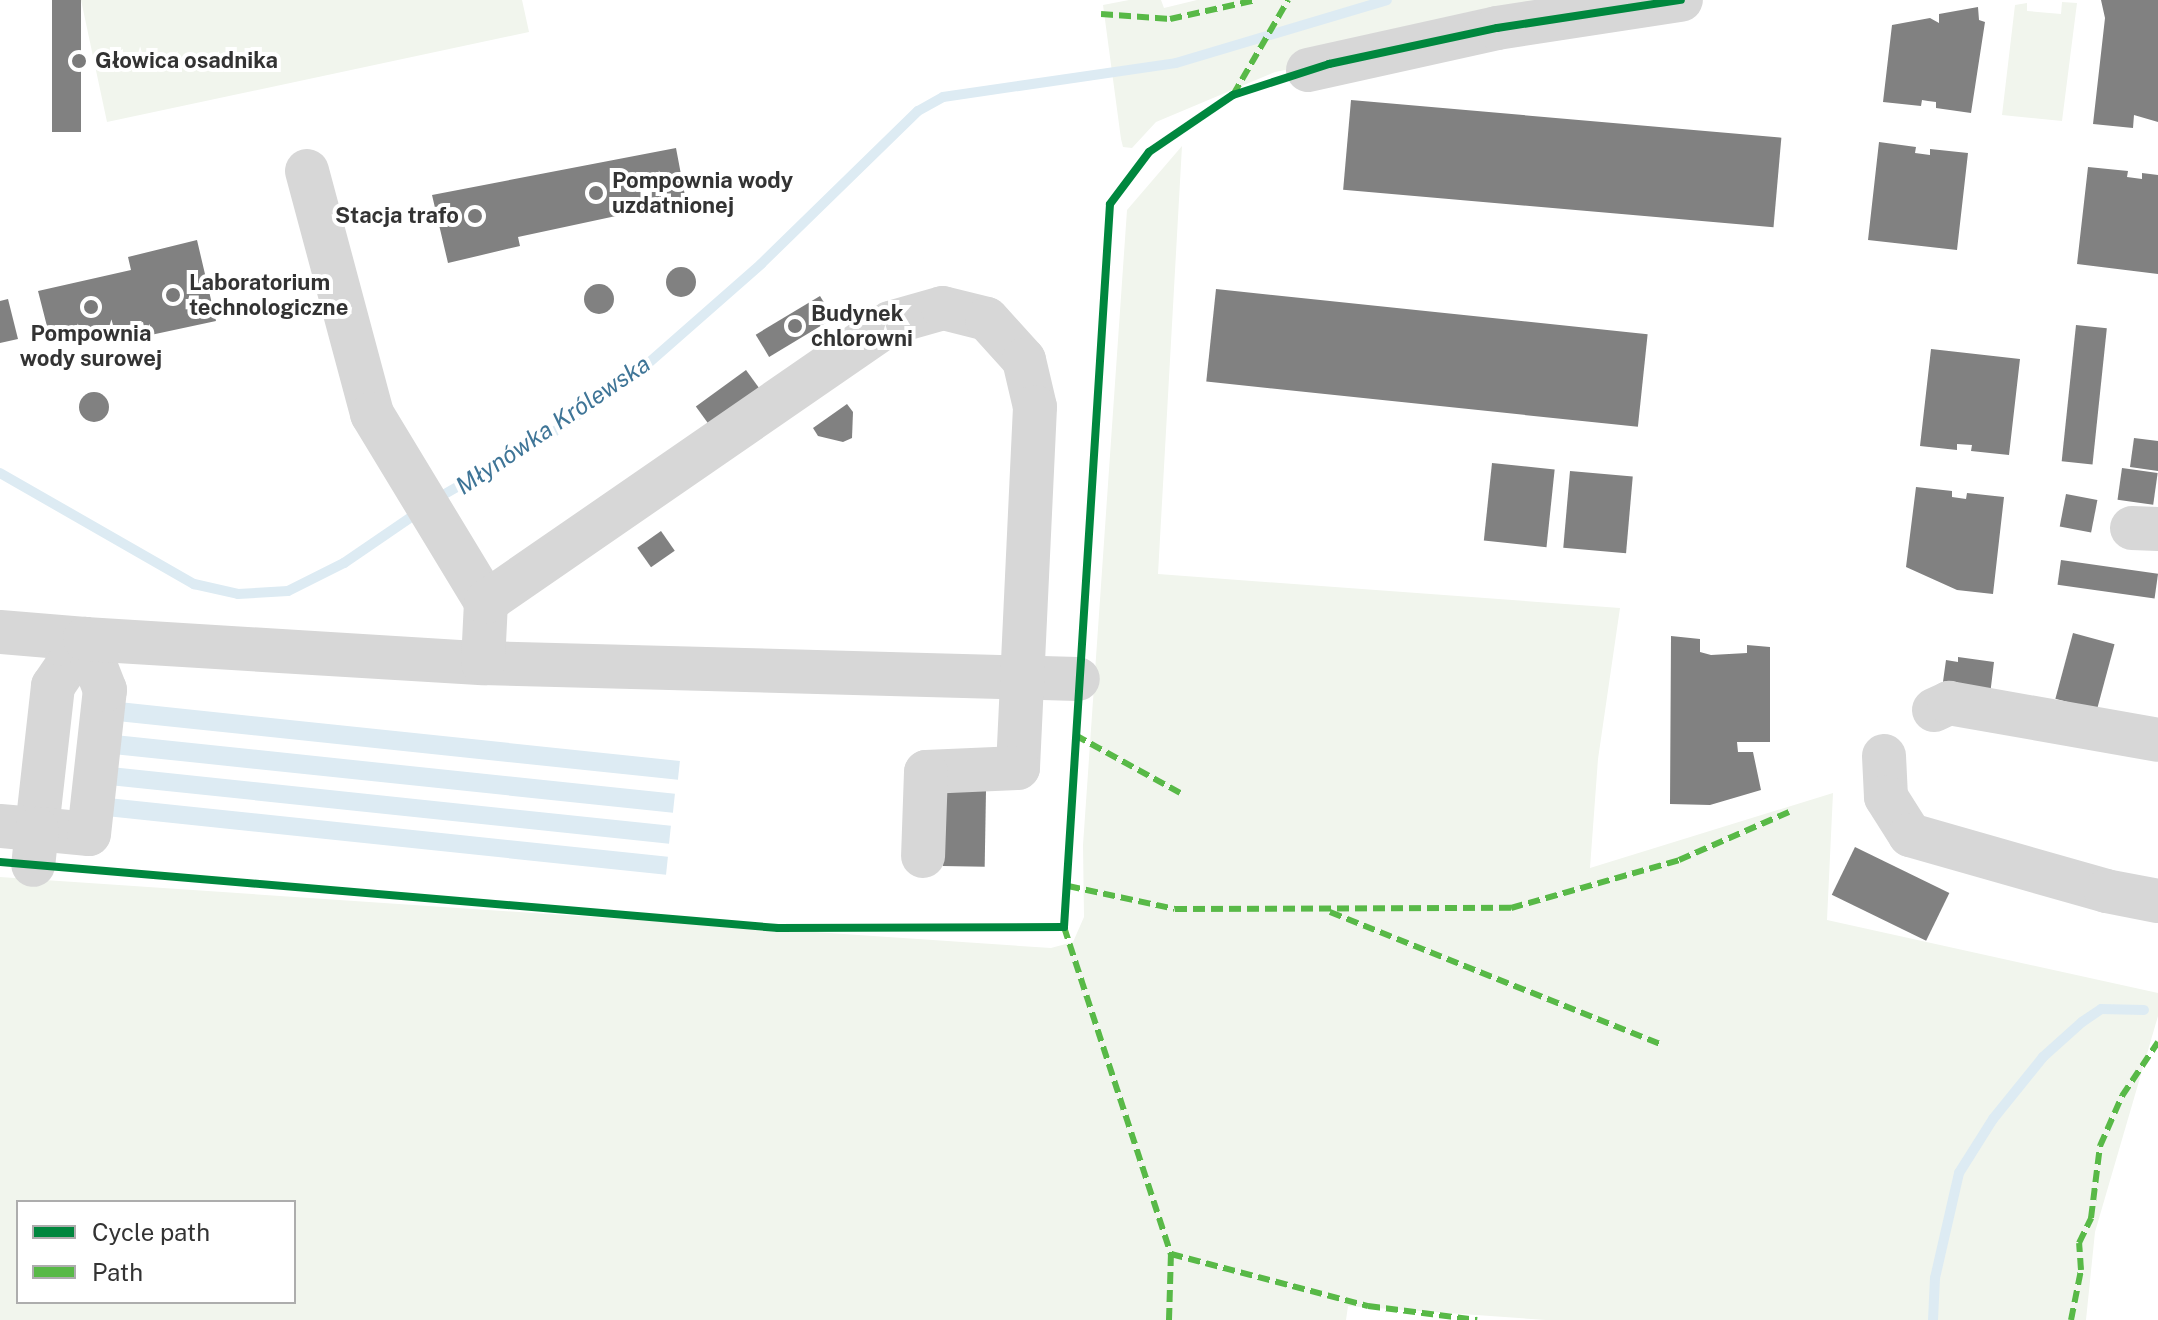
<!DOCTYPE html>
<html>
<head>
<meta charset="utf-8">
<style>
	body { margin:0 }
	#map { position:relative; width:2158px; height:1320px; overflow:hidden; background:#fff; font-family:"Public Sans",sans-serif }
	div>[style] { position:absolute }
	.green>* { inset:0; background:#f1f5ed }
	.water>* { inset:0; background:#ddebf3; transform-origin:0 0 }
	.stream>* { height:10px; margin:-5px; padding:0 5px; transform-origin:5px; border-radius:5px; background:#ddebf3 }
	.building>* { inset:0; background:#818181; transform-origin:0 0 }
	.round { border-radius:50% }
	.minor>* { height:44px; margin:-22px; padding:0 22px; transform-origin:22px; border-radius:22px; background:#d7d7d7 }
	.quiet>* { height:6px; margin-top:-3px; transform-origin:0; background:repeating-linear-gradient(90deg,#58b947 0 12px,transparent 0 18px) }
	.cycleway>* { height:8px; margin:-4px; padding:0 4px; transform-origin:4px; border-radius:4px; background:#00873e }
	.dots>* { width:22px; height:22px; translate:-50% -50%; box-sizing:border-box; border:4px solid #fff; border-radius:50% }
	span { translate:-50% -50%; white-space:nowrap; text-align:center; line-height:1.15; -webkit-text-stroke:8px #fff; paint-order:stroke }
	.poi-label { font-size:22px; color:#333; font-weight:700 }
	.left { translate:0 -50%; text-align:left }
	.right { translate:-100% -50%; text-align:right }
	.water-label { font-size:24px; color:#3f7597; font-style:italic }
	.legend { position:absolute; left:16px; top:1200px; width:280px; height:104px; box-sizing:border-box; background:#fff; border:2px solid #adadad; margin:0; padding:10px 14px; list-style:none; font-size:24px; color:#333 }
	.legend li { display:flex; align-items:center; gap:16px; height:40px }
	.legend b { width:40px; border:2px solid #adadad }
</style>
</head>
<body>
<div id="map">
	<div class="green">
		<i style="clip-path:polygon(81px 0,522px 0,529px 32px,107px 122px)"></i>
		<i style="clip-path:polygon(1129px 0,1161px 0,1164px 8px,1197px 0,1640px 0,1275px 72px,1156px 122px,1132px 148px,1123px 147px,1121px 139px,1103px 5px)"></i>
		<i style="clip-path:polygon(2062px 2px,2077px 3px,2062px 121px,2002px 115px,2015px 5px,2027px 3px,2027px 11px,2061px 14px)"></i>
		<i style="clip-path:polygon(evenodd,1182px 146px,1158px 574px,1620px 608px,1598px 759px,1590px 868px,1833px 793px,1827px 920px,2158px 993px,2158px 1016px,2095px 1232px,2086px 1320px,1546px 1320px,1348px 1306px,1346px 1320px,0 1320px,0 877px,1051px 948px,1073px 942px,1084px 917px,1083px 845px,1127px 210px,1182px 146px,18px 1202px,294px 1202px,294px 1302px,18px 1302px,18px 1202px)"></i>
	</div>
	<div class="water">
		<i style="left:119px;top:702px;width:564px;height:19px;rotate:6deg"></i>
		<i style="left:115px;top:735px;width:563px;height:19px;rotate:6deg"></i>
		<i style="left:111px;top:767px;width:563px;height:18px;rotate:6deg"></i>
		<i style="left:108px;top:798px;width:563px;height:18px;rotate:6deg"></i>
	</div>
	<div class="stream">
		<i style="left:0;top:473px;width:224px;rotate:29.8deg"></i>
		<i style="left:194px;top:584px;width:45px;rotate:12.8deg"></i>
		<i style="left:238px;top:594px;width:50px;rotate:-3.4deg"></i>
		<i style="left:288px;top:591px;width:63px;rotate:-26.6deg"></i>
		<i style="left:344px;top:563px;width:92px;rotate:-34.4deg"></i>
		<i style="left:436px;top:499px;width:137px;rotate:-29.7deg"></i>
		<i style="left:555px;top:431px;width:99px;rotate:-35.1deg"></i>
		<i style="left:636px;top:374px;width:167px;rotate:-41.3deg"></i>
		<i style="left:761px;top:264px;width:219px;rotate:-44.3deg"></i>
		<i style="left:918px;top:111px;width:29px;rotate:-29deg"></i>
		<i style="left:943px;top:97px;width:235px;rotate:-8.3deg"></i>
		<i style="left:1176px;top:63px;width:220px;rotate:-16.6deg"></i>
		<i style="left:1933px;top:1320px;width:42px;rotate:-87.3deg"></i>
		<i style="left:1935px;top:1278px;width:108px;rotate:-77.1deg"></i>
		<i style="left:1959px;top:1173px;width:64px;rotate:-57.8deg"></i>
		<i style="left:1993px;top:1119px;width:80px;rotate:-51.1deg"></i>
		<i style="left:2043px;top:1057px;width:52px;rotate:-41.9deg"></i>
		<i style="left:2082px;top:1022px;width:23px;rotate:-34deg"></i>
		<i style="left:2101px;top:1009px;width:43px;rotate:1.3deg"></i>
	</div>
	<div class="building">
		<i style="left:52px;top:0;width:29px;height:132px"></i>
		<i style="clip-path:polygon(2101px 0,2158px 0,2158px 122px,2134px 115px,2133px 128px,2093px 124px,2105px 18px)"></i>
		<i style="clip-path:polygon(1978px 7px,1979px 20px,1985px 22px,1971px 113px,1936px 108px,1936px 102px,1928px 101px,1922px 100px,1921px 106px,1883px 102px,1892px 25px,1930px 18px,1939px 23px,1939px 14px)"></i>
		<i style="left:1351px;top:100px;width:432px;height:90px;rotate:5deg"></i>
		<i style="clip-path:polygon(1879px 142px,1916px 147px,1915px 153px,1930px 155px,1930px 149px,1968px 153px,1957px 250px,1868px 240px)"></i>
		<i style="clip-path:polygon(676px 148px,686px 201px,518px 237px,520px 246px,448px 263px,432px 195px)"></i>
		<i style="clip-path:polygon(2088px 167px,2128px 171px,2127px 177px,2142px 179px,2142px 173px,2158px 175px,2158px 274px,2077px 264px)"></i>
		<i style="clip-path:polygon(197px 240px,216px 321px,146px 336px,143px 322px,51px 342px,38px 291px,131px 270px,128px 257px)"></i>
		<i class="round" style="left:666px;top:267px;width:30px;height:30px"></i>
		<i class="round" style="left:584px;top:284px;width:30px;height:30px"></i>
		<i style="left:1216px;top:289px;width:434px;height:93px;rotate:6deg"></i>
		<i style="left:820px;top:296px;width:26px;height:75px;rotate:59deg"></i>
		<i style="clip-path:polygon(8px 299px,18px 339px,0 343px,0 301px)"></i>
		<i style="left:2076px;top:325px;width:31px;height:137px;rotate:6deg"></i>
		<i style="clip-path:polygon(1931px 349px,2020px 359px,2009px 455px,1971px 451px,1972px 445px,1957px 444px,1957px 450px,1920px 446px)"></i>
		<i style="left:746px;top:370px;width:29px;height:62px;rotate:54deg"></i>
		<i class="round" style="left:79px;top:392px;width:30px;height:30px"></i>
		<i style="clip-path:polygon(847px 404px,853px 412px,852px 438px,843px 442px,818px 436px,813px 428px)"></i>
		<i style="clip-path:polygon(2134px 438px,2158px 441px,2158px 471px,2130px 467px)"></i>
		<i style="left:1492px;top:463px;width:63px;height:78px;rotate:6deg"></i>
		<i style="left:2122px;top:468px;width:36px;height:32px;rotate:8deg"></i>
		<i style="left:1570px;top:471px;width:63px;height:77px;rotate:5deg"></i>
		<i style="clip-path:polygon(1916px 487px,1952px 491px,1952px 497px,1966px 499px,1967px 493px,2004px 497px,1993px 594px,1957px 590px,1906px 567px)"></i>
		<i style="left:2066px;top:494px;width:32px;height:33px;rotate:11deg"></i>
		<i style="left:661px;top:531px;width:24px;height:29px;rotate:55deg"></i>
		<i style="left:2061px;top:560px;width:98px;height:25px;rotate:8deg"></i>
		<i style="left:2073px;top:633px;width:43px;height:68px;rotate:15deg"></i>
		<i style="clip-path:polygon(1671px 636px,1700px 639px,1700px 652px,1711px 655px,1747px 653px,1747px 645px,1770px 647px,1770px 742px,1737px 742px,1738px 752px,1753px 752px,1761px 790px,1710px 805px,1670px 804px)"></i>
		<i style="clip-path:polygon(1958px 657px,1994px 662px,1990px 695px,1942px 689px,1946px 660px,1958px 662px)"></i>
		<i style="left:944px;top:790px;width:42px;height:76px;rotate:1deg"></i>
		<i style="left:1855px;top:847px;width:105px;height:53px;rotate:26deg"></i>
	</div>
	<div class="minor">
		<i style="left:1308px;top:70px;width:194px;rotate:-12.5deg"></i>
		<i style="left:1497px;top:28px;width:186px;rotate:-8.7deg"></i>
		<i style="left:307px;top:171px;width:252px;rotate:75deg"></i>
		<i style="left:372px;top:414px;width:220px;rotate:58.8deg"></i>
		<i style="left:2132px;top:528px;width:26px;rotate:2deg"></i>
		<i style="left:0;top:632px;width:85px;rotate:4.7deg"></i>
		<i style="left:85px;top:639px;width:57px;rotate:124.2deg"></i>
		<i style="left:53px;top:686px;width:144px;rotate:96.4deg"></i>
		<i style="left:37px;top:829px;width:52px;rotate:5.5deg"></i>
		<i style="left:89px;top:834px;width:145px;rotate:-83.7deg"></i>
		<i style="left:105px;top:690px;width:55px;rotate:-111.4deg"></i>
		<i style="left:85px;top:639px;width:399px;rotate:3.5deg"></i>
		<i style="left:483px;top:663px;width:595px;rotate:1.54deg"></i>
		<i style="left:483px;top:663px;width:61px;rotate:-87.2deg"></i>
		<i style="left:486px;top:602px;width:491px;rotate:-34.6deg"></i>
		<i style="left:890px;top:323px;width:55px;rotate:-15.8deg"></i>
		<i style="left:943px;top:308px;width:45px;rotate:14deg"></i>
		<i style="left:987px;top:319px;width:55px;rotate:47.9deg"></i>
		<i style="left:1024px;top:360px;width:48px;rotate:76.8deg"></i>
		<i style="left:1035px;top:407px;width:361px;rotate:92.7deg"></i>
		<i style="left:1018px;top:768px;width:92px;rotate:177.5deg"></i>
		<i style="left:926px;top:772px;width:84px;rotate:92deg"></i>
		<i style="left:1934px;top:710px;width:17px;rotate:-25deg"></i>
		<i style="left:1949px;top:703px;width:212px;rotate:10deg"></i>
		<i style="left:1884px;top:756px;width:41px;rotate:87.2deg"></i>
		<i style="left:1886px;top:797px;width:45px;rotate:57.7deg"></i>
		<i style="left:1910px;top:835px;width:204px;rotate:15.9deg"></i>
		<i style="left:2106px;top:891px;width:53px;rotate:10.9deg"></i>
		<i style="left:0;top:826px;width:37px;rotate:5deg"></i>
		<i style="left:37px;top:829px;width:36px;rotate:96deg"></i>
	</div>
	<div class="quiet">
		<i style="left:1101px;top:14px;width:69px;rotate:4.1deg"></i>
		<i style="left:1170px;top:19px;width:88px;rotate:-12.5deg"></i>
		<i style="left:1233px;top:95px;width:110px;rotate:-59.9deg"></i>
		<i style="left:1075px;top:735px;width:120px;rotate:28.9deg"></i>
		<i style="left:1068px;top:886px;width:109px;rotate:12.1deg"></i>
		<i style="left:1175px;top:909px;width:336px;rotate:-0.2deg"></i>
		<i style="left:1511px;top:908px;width:175px;rotate:-15.9deg"></i>
		<i style="left:1679px;top:860px;width:120px;rotate:-23.6deg"></i>
		<i style="left:1330px;top:912px;width:359px;rotate:21.8deg"></i>
		<i style="left:1064px;top:927px;width:344px;rotate:71.9deg"></i>
		<i style="left:1171px;top:1254px;width:204px;rotate:14.8deg"></i>
		<i style="left:1368px;top:1306px;width:110px;rotate:7.3deg"></i>
		<i style="left:1169px;top:1320px;width:66px;rotate:-88.3deg"></i>
		<i style="left:2071px;top:1320px;width:51px;rotate:-78.7deg"></i>
		<i style="left:2081px;top:1270px;width:27px;rotate:-94deg"></i>
		<i style="left:2079px;top:1243px;width:28px;rotate:-64deg"></i>
		<i style="left:2091px;top:1218px;width:73px;rotate:-82.9deg"></i>
		<i style="left:2100px;top:1146px;width:55px;rotate:-66.3deg"></i>
		<i style="left:2122px;top:1096px;width:65px;rotate:-56.3deg"></i>
	</div>
	<div class="cycleway">
		<i style="left:0;top:862px;width:781px;rotate:4.85deg"></i>
		<i style="left:778px;top:928px;width:286px;rotate:-0.2deg"></i>
		<i style="left:1064px;top:927px;width:724px;rotate:-86.36deg"></i>
		<i style="left:1110px;top:204px;width:65px;rotate:-53.1deg"></i>
		<i style="left:1149px;top:152px;width:102px;rotate:-34.2deg"></i>
		<i style="left:1233px;top:95px;width:101px;rotate:-17.9deg"></i>
		<i style="left:1329px;top:64px;width:172px;rotate:-12.1deg"></i>
		<i style="left:1497px;top:28px;width:186px;rotate:-8.7deg"></i>
	</div>
	<div class="dots">
		<i style="left:79px;top:61px;background:#7a7a7a"></i>
		<i style="left:596px;top:193px;background:#7a7a7a"></i>
		<i style="left:475px;top:216px;background:#7a7a7a"></i>
		<i style="left:173px;top:295px;background:#7a7a7a"></i>
		<i style="left:91px;top:307px;background:#7a7a7a"></i>
		<i style="left:795px;top:326px;background:#7a7a7a"></i>
	</div>
	<div class="poi-label">
		<span class="left" style="left:95px;top:61px">Głowica osadnika</span>
		<span class="left" style="left:612px;top:193px">Pompownia wody<br>uzdatnionej</span>
		<span class="right" style="left:459px;top:216px">Stacja trafo</span>
		<span class="left" style="left:189px;top:295px">Laboratorium<br>technologiczne</span>
		<span class="left" style="left:811px;top:326px">Budynek<br>chlorowni</span>
		<span style="left:91px;top:346px">Pompownia<br>wody surowej</span>
	</div>
	<div class="water-label">
		<span style="left:553px;top:425px;rotate:-34deg">Młynówka Królewska</span>
	</div>
	<ul class="legend">
	<li><b style="height:10px;background:#00873e"></b>Cycle path</li>
	<li><b style="height:10px;background:#58b947"></b>Path</li>
	</ul>
</div>
</body>
</html>
